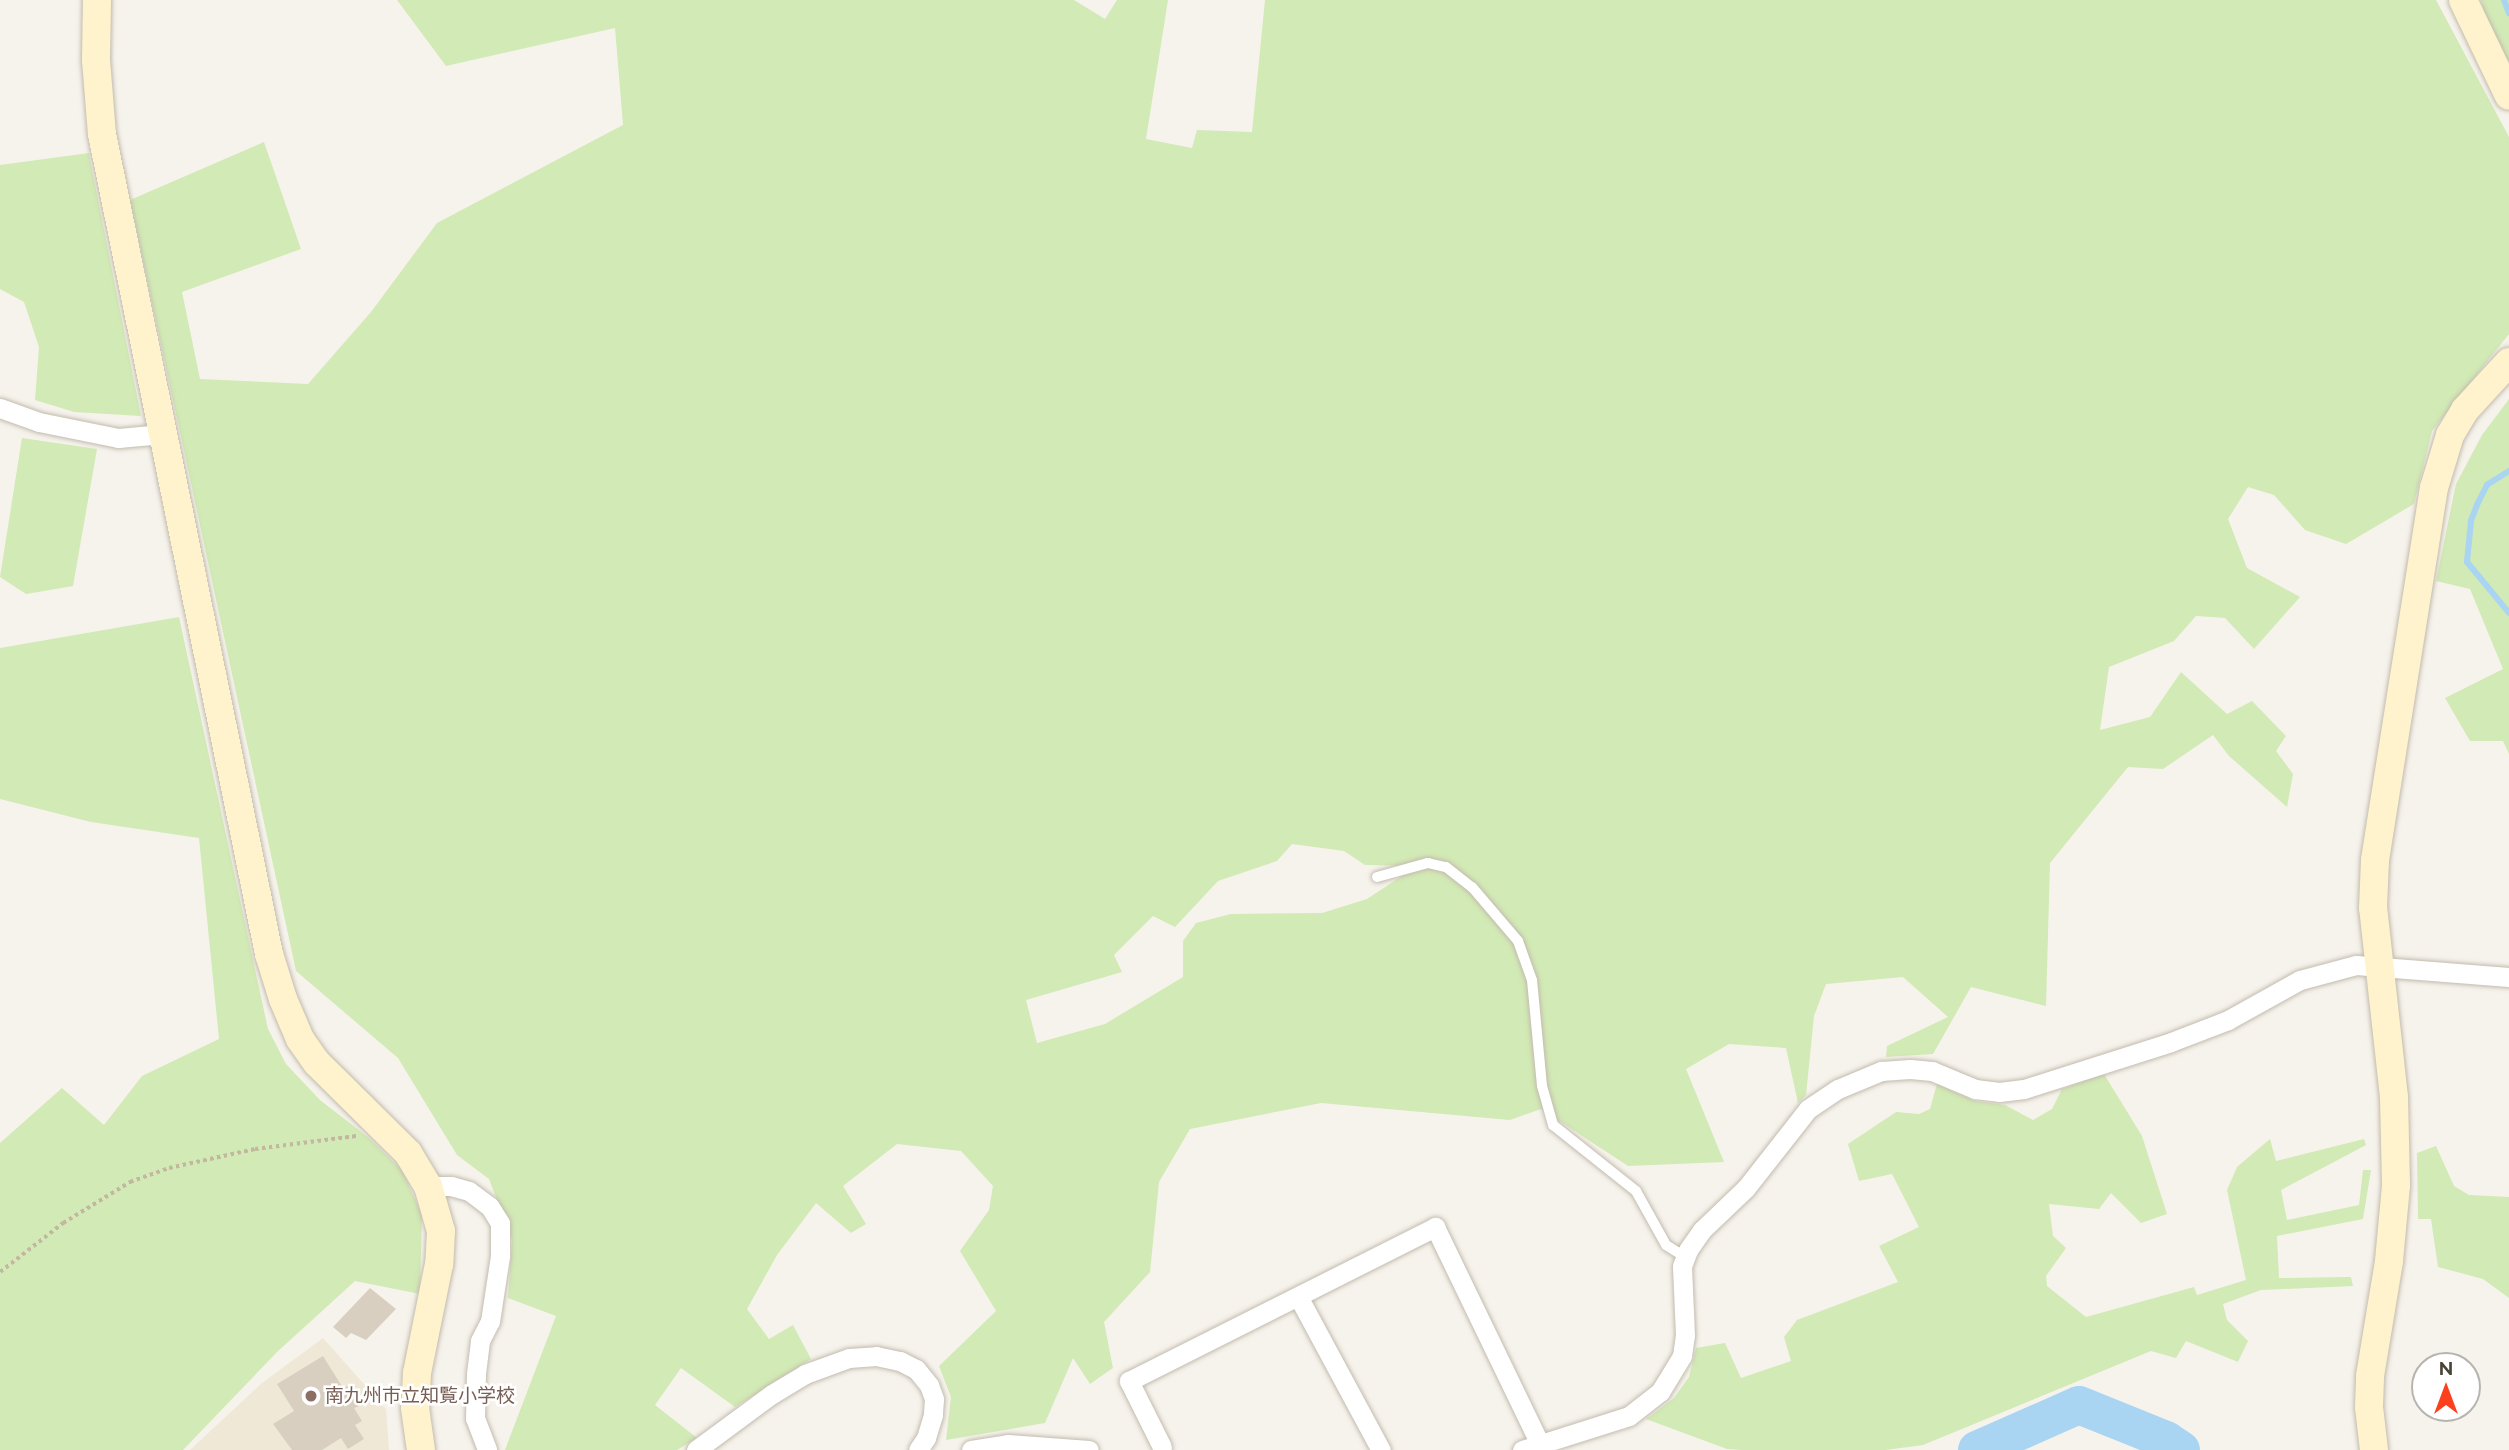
<!DOCTYPE html>
<html>
<head>
<meta charset="utf-8">
<style>
	body { margin:0 }
	#map { position:relative; width:2509px; height:1450px; overflow:hidden; background:#f6f3ec; font-family:Raleway,"Noto Sans JP",sans-serif }
	div>[style] { position:absolute }
	.education>* { inset:0; background:#efe8d6 }
	.green>* { inset:0; background:#d2eab5 }
	.stream>* { height:6px; margin:-3px; padding:0 3px; transform-origin:3px; border-radius:3px; background:#a9d4f2 }
	.river>* { height:38px; margin:-19px; padding:0 19px; transform-origin:19px; border-radius:19px; background:#a9d4f2 }
	.building>* { inset:0; background:#d8cfc1 }
	.path>* { height:3.5px; margin-top:-1.75px; transform-origin:0; background:repeating-linear-gradient(90deg,#c4b79f 0 3.5px,transparent 0 7px) }
	.roads { filter:drop-shadow(0 0 2px #c2bbae) drop-shadow(0 0 2px #c2bbae) }
	.lane>* { height:10px; margin:-5px; padding:0 5px; transform-origin:5px; border-radius:5px; background:#fff }
	.street>* { height:19px; margin:-9.5px; padding:0 9.5px; transform-origin:9.5px; border-radius:9.5px; background:#fff }
	.secondary>* { height:28px; margin:-14px; padding:0 14px; transform-origin:14px; border-radius:14px; background:#fff3cd }
	.dots>* { width:19px; height:19px; translate:-50% -50%; box-sizing:border-box; border:4px solid #fff; border-radius:50% }
	span { translate:-50% -50%; white-space:nowrap; text-align:center; line-height:1.15; -webkit-text-stroke:5px #fff; paint-order:stroke }
	.education-label { font-size:19px; color:#785e54 }
	.left { translate:0 -50%; text-align:left }
	.north { position:absolute; left:2411px; top:1352px; width:70px; height:70px; box-sizing:border-box; background:#fff; border:2px solid #b7b4b0; border-radius:50%; rotate:0deg; font-size:19px; font-weight:700; line-height:28px; text-align:center; color:#4b4439 }
	.north::after { content:''; display:block; margin:auto; width:24px; height:32px; background:#fc3f1d; clip-path:polygon(50% 0,100% 100%,50% 72%,0 100%) }
</style>
</head>
<body>
<div id="map">
	<div class="education">
		<i style="clip-path:polygon(323px 1338px,386px 1409px,389px 1450px,190px 1450px,262px 1383px)"></i>
	</div>
	<div class="green">
		<i style="clip-path:polygon(evenodd,397px 0,1074px 0,1105px 19px,1117px 0,1168px 0,1146px 139px,1192px 148px,1197px 130px,1252px 132px,1265px 0,2436px 0,2509px 137px,2509px 334px,2432px 431px,2414px 504px,2346px 544px,2305px 530px,2274px 495px,2248px 487px,2228px 519px,2247px 568px,2300px 597px,2254px 649px,2225px 618px,2196px 616px,2174px 641px,2109px 667px,2100px 730px,2150px 717px,2181px 672px,2227px 714px,2252px 701px,2286px 736px,2276px 751px,2293px 774px,2287px 807px,2229px 756px,2213px 735px,2163px 769px,2128px 767px,2050px 863px,2046px 1006px,1971px 987px,1933px 1054px,1886px 1057px,1887px 1046px,1948px 1017px,1903px 977px,1826px 984px,1814px 1016px,1806px 1095px,1798px 1103px,1786px 1048px,1729px 1044px,1686px 1069px,1724px 1162px,1628px 1166px,1541px 1109px,1510px 1120px,1321px 1103px,1190px 1129px,1159px 1182px,1150px 1272px,1104px 1322px,1113px 1368px,1090px 1384px,1073px 1358px,1045px 1423px,946px 1440px,951px 1397px,939px 1366px,996px 1311px,960px 1251px,989px 1210px,993px 1186px,961px 1151px,897px 1144px,843px 1186px,866px 1224px,851px 1233px,816px 1203px,777px 1255px,747px 1309px,769px 1339px,793px 1325px,811px 1359px,735px 1407px,681px 1368px,655px 1405px,697px 1438px,677px 1450px,505px 1450px,556px 1316px,508px 1298px,512px 1240px,489px 1179px,457px 1155px,398px 1058px,296px 971px,130px 200px,264px 142px,301px 249px,182px 292px,200px 379px,308px 384px,371px 312px,437px 223px,623px 125px,615px 28px,446px 66px,397px 0,1292px 844px,1344px 851px,1365px 865px,1417px 866px,1367px 899px,1322px 913px,1231px 914px,1196px 923px,1183px 941px,1183px 977px,1105px 1024px,1037px 1043px,1026px 1000px,1122px 972px,1114px 955px,1153px 916px,1175px 927px,1218px 881px,1277px 861px,1292px 844px)"></i>
		<i style="clip-path:polygon(2481px 0,2509px 0,2509px 63px,2484px 11px)"></i>
		<i style="clip-path:polygon(89px 153px,89px 154px,141px 416px,74px 412px,35px 400px,39px 347px,24px 302px,0 289px,0 165px)"></i>
		<i style="clip-path:polygon(2509px 399px,2509px 754px,2503px 741px,2470px 741px,2445px 698px,2503px 669px,2470px 589px,2436px 581px,2456px 484px,2482px 435px)"></i>
		<i style="clip-path:polygon(22px 438px,97px 449px,73px 586px,26px 594px,0 577px)"></i>
		<i style="clip-path:polygon(179px 617px,268px 1029px,286px 1064px,320px 1100px,369px 1138px,402px 1170px,422px 1215px,420px 1294px,355px 1281px,277px 1352px,183px 1450px,0 1450px,0 1143px,62px 1088px,104px 1125px,142px 1076px,219px 1039px,199px 838px,91px 822px,0 799px,0 648px)"></i>
		<i style="clip-path:polygon(2104px 1074px,2142px 1136px,2167px 1214px,2141px 1223px,2111px 1193px,2099px 1209px,2049px 1204px,2053px 1236px,2066px 1248px,2046px 1276px,2047px 1286px,2086px 1317px,2194px 1287px,2197px 1295px,2246px 1280px,2227px 1190px,2237px 1167px,2270px 1139px,2276px 1161px,2364px 1139px,2366px 1145px,2281px 1190px,2287px 1220px,2359px 1205px,2363px 1170px,2371px 1170px,2363px 1219px,2277px 1236px,2279px 1278px,2351px 1277px,2353px 1286px,2261px 1290px,2223px 1304px,2227px 1320px,2248px 1341px,2238px 1362px,2186px 1341px,2176px 1358px,2151px 1351px,1923px 1445px,1886px 1450px,1742px 1450px,1727px 1449px,1646px 1419px,1674px 1398px,1689px 1377px,1696px 1348px,1725px 1343px,1741px 1378px,1791px 1361px,1784px 1337px,1797px 1320px,1898px 1282px,1879px 1246px,1919px 1227px,1892px 1174px,1859px 1181px,1848px 1144px,1896px 1112px,1919px 1114px,1930px 1109px,1937px 1084px,1975px 1101px,2005px 1105px,2033px 1120px,2052px 1109px,2062px 1089px)"></i>
		<i style="clip-path:polygon(2436px 1146px,2454px 1186px,2469px 1195px,2509px 1197px,2509px 1298px,2483px 1279px,2438px 1267px,2431px 1219px,2418px 1219px,2417px 1153px)"></i>
	</div>
	<div class="stream">
		<i style="left:2504px;top:0;width:14px;rotate:69deg"></i>
		<i style="left:2509px;top:471px;width:26px;rotate:148deg"></i>
		<i style="left:2487px;top:485px;width:22px;rotate:117deg"></i>
		<i style="left:2477px;top:505px;width:17px;rotate:111deg"></i>
		<i style="left:2471px;top:521px;width:41px;rotate:95.6deg"></i>
		<i style="left:2467px;top:562px;width:66px;rotate:50.5deg"></i>
	</div>
	<div class="river">
		<i style="left:1977px;top:1450px;width:111px;rotate:-23.8deg"></i>
		<i style="left:2079px;top:1405px;width:94px;rotate:21.9deg"></i>
		<i style="left:2166px;top:1440px;width:18px;rotate:34deg"></i>
	</div>
	<div class="building">
		<i style="clip-path:polygon(370px 1288px,396px 1309px,366px 1340px,351px 1333px,346px 1338px,333px 1327px)"></i>
		<i style="clip-path:polygon(323px 1356px,343px 1388px,347px 1386px,359px 1406px,354px 1408px,362px 1421px,355px 1425px,364px 1439px,348px 1449px,341px 1438px,322px 1450px,292px 1450px,273px 1424px,294px 1411px,277px 1384px)"></i>
	</div>
	<div class="path">
		<i style="left:0;top:1272px;width:80px;rotate:-37.9deg"></i>
		<i style="left:63px;top:1223px;width:79px;rotate:-31.5deg"></i>
		<i style="left:130px;top:1182px;width:41px;rotate:-19.7deg"></i>
		<i style="left:169px;top:1168px;width:88px;rotate:-12.5deg"></i>
		<i style="left:255px;top:1149px;width:102px;rotate:-7.3deg"></i>
	</div>
	<div class="roads">
		<div class="lane">
			<i style="left:1377px;top:877px;width:53px;rotate:-15.4deg"></i>
			<i style="left:1428px;top:863px;width:18px;rotate:13deg"></i>
			<i style="left:1446px;top:867px;width:33px;rotate:38deg"></i>
			<i style="left:1472px;top:887px;width:71px;rotate:49.6deg"></i>
			<i style="left:1518px;top:941px;width:41px;rotate:70.3deg"></i>
			<i style="left:1532px;top:980px;width:106px;rotate:84.6deg"></i>
			<i style="left:1542px;top:1086px;width:41px;rotate:74.2deg"></i>
			<i style="left:1553px;top:1125px;width:106px;rotate:38.5deg"></i>
			<i style="left:1636px;top:1191px;width:62px;rotate:60.9deg"></i>
			<i style="left:1666px;top:1245px;width:22px;rotate:32deg"></i>
		</div>
		<div class="street">
			<i style="left:0;top:408px;width:41px;rotate:19.7deg"></i>
			<i style="left:39px;top:422px;width:81px;rotate:11.4deg"></i>
			<i style="left:118px;top:438px;width:45px;rotate:-5.1deg"></i>
			<i style="left:428px;top:1186px;width:23px"></i>
			<i style="left:451px;top:1186px;width:19px;rotate:16deg"></i>
			<i style="left:469px;top:1191px;width:26px;rotate:37deg"></i>
			<i style="left:490px;top:1207px;width:19px;rotate:58deg"></i>
			<i style="left:500px;top:1223px;width:33px;rotate:90deg"></i>
			<i style="left:500px;top:1256px;width:66px;rotate:98.7deg"></i>
			<i style="left:490px;top:1321px;width:22px;rotate:117deg"></i>
			<i style="left:480px;top:1341px;width:33px;rotate:97deg"></i>
			<i style="left:476px;top:1374px;width:44px;rotate:91.3deg"></i>
			<i style="left:475px;top:1418px;width:34px;rotate:69deg"></i>
			<i style="left:1299px;top:1298px;width:173px;rotate:61.7deg"></i>
			<i style="left:1162px;top:1447px;width:74px;rotate:-116.6deg"></i>
			<i style="left:1129px;top:1381px;width:343px;rotate:-26.7deg"></i>
			<i style="left:1435px;top:1227px;width:241px;rotate:64.2deg"></i>
			<i style="left:696px;top:1450px;width:94px;rotate:-36.4deg"></i>
			<i style="left:772px;top:1394px;width:39px;rotate:-31deg"></i>
			<i style="left:805px;top:1374px;width:47px;rotate:-20deg"></i>
			<i style="left:849px;top:1358px;width:27px;rotate:-4deg"></i>
			<i style="left:876px;top:1356px;width:25px;rotate:12deg"></i>
			<i style="left:900px;top:1361px;width:18px;rotate:27deg"></i>
			<i style="left:916px;top:1369px;width:21px;rotate:51deg"></i>
			<i style="left:929px;top:1385px;width:15px;rotate:70deg"></i>
			<i style="left:934px;top:1399px;width:16px;rotate:94deg"></i>
			<i style="left:933px;top:1415px;width:24px;rotate:107deg"></i>
			<i style="left:926px;top:1438px;width:14px;rotate:124deg"></i>
			<i style="left:971px;top:1450px;width:37px;rotate:-9deg"></i>
			<i style="left:1008px;top:1444px;width:81px;rotate:4.2deg"></i>
			<i style="left:1522px;top:1450px;width:112px;rotate:-17.6deg"></i>
			<i style="left:1629px;top:1416px;width:39px;rotate:-38deg"></i>
			<i style="left:1660px;top:1392px;width:42px;rotate:-58.6deg"></i>
			<i style="left:1682px;top:1356px;width:21px;rotate:-82deg"></i>
			<i style="left:1685px;top:1335px;width:69px;rotate:-92.5deg"></i>
			<i style="left:1682px;top:1266px;width:17px;rotate:-69deg"></i>
			<i style="left:1688px;top:1250px;width:24px;rotate:-55deg"></i>
			<i style="left:1702px;top:1230px;width:61px;rotate:-43.7deg"></i>
			<i style="left:1746px;top:1188px;width:100px;rotate:-51.9deg"></i>
			<i style="left:1808px;top:1109px;width:36px;rotate:-34deg"></i>
			<i style="left:1838px;top:1089px;width:47px;rotate:-22.7deg"></i>
			<i style="left:1881px;top:1071px;width:29px;rotate:-4deg"></i>
			<i style="left:1910px;top:1069px;width:22px;rotate:5deg"></i>
			<i style="left:1932px;top:1071px;width:47px;rotate:22.7deg"></i>
			<i style="left:1975px;top:1089px;width:24px;rotate:7deg"></i>
			<i style="left:1999px;top:1092px;width:25px;rotate:-7deg"></i>
			<i style="left:2024px;top:1089px;width:154px;rotate:-17.7deg"></i>
			<i style="left:2171px;top:1042px;width:61px;rotate:-21.1deg"></i>
			<i style="left:2228px;top:1020px;width:82px;rotate:-29.1deg"></i>
			<i style="left:2300px;top:980px;width:58px;rotate:-15deg"></i>
			<i style="left:2356px;top:965px;width:153px;rotate:4.5deg"></i>
		</div>
		<div class="secondary">
			<i style="left:97px;top:0;width:60px;rotate:91deg"></i>
			<i style="left:96px;top:60px;width:74px;rotate:85.4deg"></i>
			<i style="left:102px;top:134px;width:837px;rotate:78.49deg"></i>
			<i style="left:269px;top:954px;width:47px;rotate:72.7deg"></i>
			<i style="left:283px;top:999px;width:43px;rotate:67deg"></i>
			<i style="left:300px;top:1039px;width:29px;rotate:55deg"></i>
			<i style="left:317px;top:1063px;width:128px;rotate:44.7deg"></i>
			<i style="left:408px;top:1153px;width:39px;rotate:59deg"></i>
			<i style="left:428px;top:1186px;width:47px;rotate:73.9deg"></i>
			<i style="left:441px;top:1231px;width:33px;rotate:93deg"></i>
			<i style="left:439px;top:1264px;width:111px;rotate:101.4deg"></i>
			<i style="left:417px;top:1373px;width:35px;rotate:93deg"></i>
			<i style="left:415px;top:1408px;width:42px;rotate:81.9deg"></i>
			<i style="left:2463px;top:0;width:106px;rotate:64.4deg"></i>
			<i style="left:2374px;top:1450px;width:43px;rotate:-96.6deg"></i>
			<i style="left:2369px;top:1407px;width:31px;rotate:-88deg"></i>
			<i style="left:2370px;top:1376px;width:117px;rotate:-80.6deg"></i>
			<i style="left:2389px;top:1261px;width:76px;rotate:-84.7deg"></i>
			<i style="left:2396px;top:1185px;width:88px;rotate:-91.3deg"></i>
			<i style="left:2394px;top:1097px;width:190px;rotate:-96.3deg"></i>
			<i style="left:2373px;top:908px;width:48px;rotate:-87.6deg"></i>
			<i style="left:2375px;top:860px;width:377px;rotate:-81deg"></i>
			<i style="left:2434px;top:488px;width:55px;rotate:-73.2deg"></i>
			<i style="left:2450px;top:435px;width:29px;rotate:-59deg"></i>
			<i style="left:2465px;top:410px;width:65px;rotate:-47.5deg"></i>
		</div>
	</div>
	<div class="dots">
		<i style="left:311px;top:1396px;background:#8d6e63"></i>
	</div>
	<div class="education-label">
		<span class="left" style="left:325px;top:1396px">南九州市立知覧小学校</span>
	</div>
	<div class="north">N</div>
</div>
</body>
</html>
